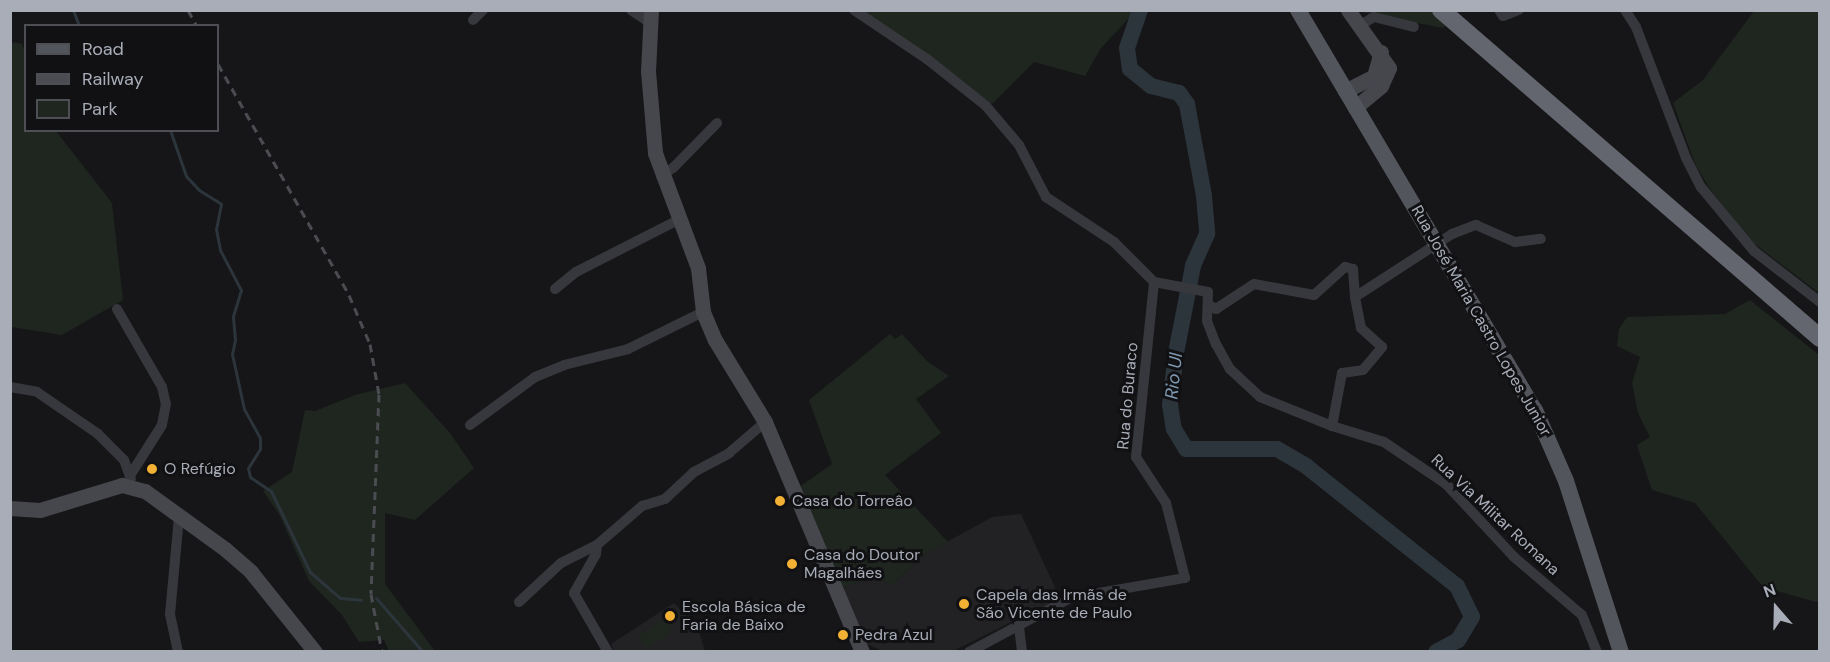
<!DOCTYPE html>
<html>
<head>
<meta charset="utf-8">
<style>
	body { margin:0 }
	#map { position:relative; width:1830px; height:662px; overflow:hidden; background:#161618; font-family:"DM Sans",sans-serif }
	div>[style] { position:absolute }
	.built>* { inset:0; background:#222225 }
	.green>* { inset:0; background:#1e261f; transform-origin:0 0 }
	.stream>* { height:3px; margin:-1.5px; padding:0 1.5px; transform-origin:1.5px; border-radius:1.5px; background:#2c353c }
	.river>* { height:16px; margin:-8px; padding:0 8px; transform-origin:8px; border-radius:8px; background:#2c353c }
	.street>* { height:10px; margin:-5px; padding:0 5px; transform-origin:5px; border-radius:5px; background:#37383d }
	.secondary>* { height:15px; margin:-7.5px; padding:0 7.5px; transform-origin:7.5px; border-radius:7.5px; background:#45474d }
	.primary>* { height:16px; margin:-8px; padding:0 8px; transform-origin:8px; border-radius:8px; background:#53555c }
	.highway>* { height:18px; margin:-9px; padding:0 9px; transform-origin:9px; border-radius:9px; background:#63666e }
	.rail>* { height:3px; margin-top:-1.5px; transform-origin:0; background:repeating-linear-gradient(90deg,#4a4c52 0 8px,transparent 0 14px) }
	.dots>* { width:16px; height:16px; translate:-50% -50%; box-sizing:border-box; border:3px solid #111113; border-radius:50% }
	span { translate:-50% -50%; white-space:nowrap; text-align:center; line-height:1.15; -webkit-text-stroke:6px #111113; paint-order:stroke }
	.street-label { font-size:16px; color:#a8adb8 }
	.poi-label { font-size:16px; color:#a8adb8 }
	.left { translate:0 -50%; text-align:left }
	.water-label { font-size:18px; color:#7f9bb3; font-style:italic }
	.frame { position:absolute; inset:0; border:12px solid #a8adb8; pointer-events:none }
	.legend { position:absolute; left:24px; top:24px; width:195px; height:108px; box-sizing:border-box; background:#111113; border:2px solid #4d4f55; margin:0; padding:8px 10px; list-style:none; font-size:18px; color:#a8adb8 }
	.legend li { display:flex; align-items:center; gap:12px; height:30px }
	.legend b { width:30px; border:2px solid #4d4f55 }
	.north { position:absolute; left:1746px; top:578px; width:60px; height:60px; -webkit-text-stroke:4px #111113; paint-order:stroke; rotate:340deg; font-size:16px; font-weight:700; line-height:24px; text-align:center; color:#a8adb8 }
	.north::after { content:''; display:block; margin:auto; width:21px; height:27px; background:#a8adb8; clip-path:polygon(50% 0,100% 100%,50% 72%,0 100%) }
</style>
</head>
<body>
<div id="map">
	<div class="built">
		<i style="clip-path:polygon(1021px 514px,1060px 598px,953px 651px,885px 652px,867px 644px,841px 589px,873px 575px,891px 585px,927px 553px,992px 517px)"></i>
		<i style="clip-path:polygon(674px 603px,698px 628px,705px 651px,614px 651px,611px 644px)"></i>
	</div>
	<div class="green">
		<i style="clip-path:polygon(864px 11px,1136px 11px,1101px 48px,1085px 76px,1034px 62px,992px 104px)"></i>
		<i style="clip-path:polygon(1356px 11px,1431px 11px,1447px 25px,1443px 28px)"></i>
		<i style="clip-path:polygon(1754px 11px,1819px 11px,1819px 293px,1751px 241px,1710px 189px,1695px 164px,1673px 103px,1703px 80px)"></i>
		<i style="clip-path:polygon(11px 42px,22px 44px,25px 52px,26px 130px,56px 131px,112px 203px,123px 300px,62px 335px,11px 327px)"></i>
		<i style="clip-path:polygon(1750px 300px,1819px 355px,1820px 600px,1816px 602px,1763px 587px,1695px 503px,1652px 490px,1637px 445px,1650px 437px,1638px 413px,1632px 383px,1640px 357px,1617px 346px,1619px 329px,1627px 317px,1725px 314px)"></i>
		<i style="clip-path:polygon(890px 334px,895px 339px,902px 334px,927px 361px,949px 376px,916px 399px,941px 433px,885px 475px,948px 542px,927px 553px,891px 585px,873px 575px,841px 589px,798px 488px,832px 464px,809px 400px)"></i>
		<i style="clip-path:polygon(405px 383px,450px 433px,474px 468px,415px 520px,385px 513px,385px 584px,435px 651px,389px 651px,384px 640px,359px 642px,342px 615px,309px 581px,279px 514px,263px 491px,292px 472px,305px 410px,315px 411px,355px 395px)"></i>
		<i style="left:665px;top:619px;width:15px;height:31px;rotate:58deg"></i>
	</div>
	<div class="stream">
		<i style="left:73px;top:10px;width:17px;rotate:69deg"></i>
		<i style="left:170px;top:130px;width:49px;rotate:70.8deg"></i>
		<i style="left:186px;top:176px;width:19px;rotate:47deg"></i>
		<i style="left:199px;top:190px;width:26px;rotate:32deg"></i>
		<i style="left:221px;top:204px;width:25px;rotate:101deg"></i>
		<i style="left:216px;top:229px;width:21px;rotate:79deg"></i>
		<i style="left:220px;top:250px;width:45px;rotate:62.3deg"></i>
		<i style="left:241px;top:290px;width:28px;rotate:107deg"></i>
		<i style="left:233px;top:317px;width:23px;rotate:85deg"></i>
		<i style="left:235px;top:340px;width:14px;rotate:102deg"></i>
		<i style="left:232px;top:354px;width:56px;rotate:77.7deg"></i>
		<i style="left:244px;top:409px;width:33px;rotate:61deg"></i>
		<i style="left:260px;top:438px;width:11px;rotate:90deg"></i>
		<i style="left:260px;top:449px;width:22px;rotate:122deg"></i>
		<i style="left:248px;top:468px;width:9px;rotate:77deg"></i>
		<i style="left:250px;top:477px;width:25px;rotate:34deg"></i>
		<i style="left:271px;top:491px;width:90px;rotate:64.3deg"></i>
		<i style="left:310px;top:572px;width:40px;rotate:41deg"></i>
		<i style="left:340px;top:598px;width:21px;rotate:5deg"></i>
		<i style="left:376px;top:598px;width:72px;rotate:49deg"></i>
	</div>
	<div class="river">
		<i style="left:1140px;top:10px;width:40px;rotate:108.9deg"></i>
		<i style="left:1127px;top:48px;width:21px;rotate:82deg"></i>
		<i style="left:1130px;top:69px;width:27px;rotate:39deg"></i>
		<i style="left:1151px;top:86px;width:29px;rotate:14deg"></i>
		<i style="left:1179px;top:93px;width:14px;rotate:54deg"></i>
		<i style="left:1187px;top:104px;width:94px;rotate:79.5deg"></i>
		<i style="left:1204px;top:196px;width:38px;rotate:85deg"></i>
		<i style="left:1207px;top:234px;width:35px;rotate:114deg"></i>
		<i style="left:1193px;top:266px;width:89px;rotate:101.1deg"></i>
		<i style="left:1176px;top:353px;width:52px;rotate:96.6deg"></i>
		<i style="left:1170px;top:405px;width:24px;rotate:81deg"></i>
		<i style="left:1174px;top:429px;width:23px;rotate:59deg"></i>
		<i style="left:1186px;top:449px;width:91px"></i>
		<i style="left:1277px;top:449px;width:34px;rotate:30deg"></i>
		<i style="left:1306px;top:466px;width:193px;rotate:38.5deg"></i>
		<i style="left:1457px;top:586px;width:34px;rotate:64deg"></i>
		<i style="left:1472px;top:617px;width:27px;rotate:121deg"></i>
		<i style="left:1458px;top:640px;width:25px;rotate:151deg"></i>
	</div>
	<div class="street">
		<i style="left:631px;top:10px;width:23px;rotate:34deg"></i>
		<i style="left:854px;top:10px;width:88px;rotate:33.9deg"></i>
		<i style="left:927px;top:59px;width:75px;rotate:38.5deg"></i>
		<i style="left:986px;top:106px;width:51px;rotate:49.8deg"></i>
		<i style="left:1019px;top:145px;width:59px;rotate:62.6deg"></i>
		<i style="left:1046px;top:197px;width:82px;rotate:33.5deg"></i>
		<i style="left:1114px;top:242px;width:57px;rotate:45deg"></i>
		<i style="left:1154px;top:282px;width:55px;rotate:10.5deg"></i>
		<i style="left:1208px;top:292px;width:29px;rotate:92deg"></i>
		<i style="left:1207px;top:321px;width:25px;rotate:69deg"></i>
		<i style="left:1216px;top:344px;width:29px;rotate:61deg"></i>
		<i style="left:1230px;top:369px;width:41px;rotate:43deg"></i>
		<i style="left:1260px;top:397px;width:78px;rotate:21.9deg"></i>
		<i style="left:1332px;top:426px;width:54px;rotate:17.1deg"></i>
		<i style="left:1384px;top:442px;width:75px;rotate:34.1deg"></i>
		<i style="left:1446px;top:484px;width:100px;rotate:47deg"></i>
		<i style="left:1514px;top:557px;width:89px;rotate:40.5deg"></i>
		<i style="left:1582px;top:615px;width:40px;rotate:68deg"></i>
		<i style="left:1499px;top:10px;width:7px;rotate:56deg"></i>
		<i style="left:1503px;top:16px;width:17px;rotate:-21deg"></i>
		<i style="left:1625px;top:10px;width:20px;rotate:57deg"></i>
		<i style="left:1636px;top:27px;width:140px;rotate:69.1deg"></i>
		<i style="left:1686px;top:158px;width:33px;rotate:63deg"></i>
		<i style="left:1701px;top:187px;width:83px;rotate:50.4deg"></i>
		<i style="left:1754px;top:251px;width:83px;rotate:37.7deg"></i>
		<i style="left:473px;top:20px;width:14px;rotate:-45deg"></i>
		<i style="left:1361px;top:25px;width:15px;rotate:-32deg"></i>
		<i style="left:1374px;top:17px;width:41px;rotate:14deg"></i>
		<i style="left:661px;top:176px;width:14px;rotate:-34deg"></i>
		<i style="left:673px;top:168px;width:63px;rotate:-45.6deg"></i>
		<i style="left:555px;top:289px;width:27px;rotate:-39deg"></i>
		<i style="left:576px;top:272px;width:117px;rotate:-27deg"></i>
		<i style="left:1211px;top:306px;width:6px;rotate:31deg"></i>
		<i style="left:1216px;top:309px;width:45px;rotate:-33.3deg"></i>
		<i style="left:1254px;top:284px;width:61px;rotate:10.4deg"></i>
		<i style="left:1314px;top:295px;width:42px;rotate:-42.1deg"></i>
		<i style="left:1345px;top:267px;width:8px;rotate:14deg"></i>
		<i style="left:1353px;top:269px;width:28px;rotate:86deg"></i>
		<i style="left:1355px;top:297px;width:116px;rotate:-33deg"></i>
		<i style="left:1452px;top:234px;width:26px;rotate:-21deg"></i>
		<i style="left:1476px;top:225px;width:43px;rotate:23.6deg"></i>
		<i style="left:1515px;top:242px;width:26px;rotate:-7deg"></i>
		<i style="left:117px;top:309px;width:90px;rotate:60deg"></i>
		<i style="left:162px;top:387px;width:17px;rotate:77deg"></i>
		<i style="left:166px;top:404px;width:21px;rotate:101deg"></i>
		<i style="left:162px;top:425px;width:58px;rotate:122.3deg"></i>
		<i style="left:10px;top:387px;width:27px;rotate:10deg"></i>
		<i style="left:37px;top:392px;width:74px;rotate:34.5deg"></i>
		<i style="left:98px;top:434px;width:37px;rotate:45deg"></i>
		<i style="left:124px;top:460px;width:20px;rotate:70deg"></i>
		<i style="left:470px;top:425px;width:81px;rotate:-36.4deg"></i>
		<i style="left:535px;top:377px;width:31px;rotate:-22deg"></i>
		<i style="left:564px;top:365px;width:66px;rotate:-14deg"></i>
		<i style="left:628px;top:349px;width:84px;rotate:-26.3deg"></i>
		<i style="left:1332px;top:426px;width:54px;rotate:-79.3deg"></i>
		<i style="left:1342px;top:373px;width:21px;rotate:-8deg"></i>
		<i style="left:1363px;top:370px;width:30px;rotate:-50deg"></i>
		<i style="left:1382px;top:347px;width:28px;rotate:-138deg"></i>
		<i style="left:1361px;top:328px;width:32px;rotate:-101deg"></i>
		<i style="left:597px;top:545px;width:9px;rotate:96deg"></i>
		<i style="left:596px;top:554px;width:45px;rotate:119.4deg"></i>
		<i style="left:574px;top:593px;width:68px;rotate:60deg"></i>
		<i style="left:519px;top:602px;width:57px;rotate:-42.9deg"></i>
		<i style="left:561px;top:563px;width:40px;rotate:-26.6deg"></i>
		<i style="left:597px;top:545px;width:60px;rotate:-40.9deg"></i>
		<i style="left:642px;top:506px;width:24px;rotate:-17deg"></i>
		<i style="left:665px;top:499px;width:40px;rotate:-43deg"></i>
		<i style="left:694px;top:472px;width:40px;rotate:-28deg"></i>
		<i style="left:729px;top:453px;width:48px;rotate:-40.7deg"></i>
		<i style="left:1019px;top:627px;width:25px;rotate:83deg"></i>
		<i style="left:178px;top:652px;width:39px;rotate:-102deg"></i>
		<i style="left:170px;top:614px;width:97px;rotate:-84.7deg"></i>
		<i style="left:969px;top:652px;width:115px;rotate:-28.1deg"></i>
		<i style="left:1070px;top:598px;width:117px;rotate:-9.9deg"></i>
		<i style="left:1185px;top:578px;width:77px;rotate:-104.2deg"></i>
		<i style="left:1166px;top:503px;width:55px;rotate:-123.1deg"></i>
		<i style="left:1136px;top:457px;width:176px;rotate:-84.1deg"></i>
	</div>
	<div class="secondary">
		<i style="left:651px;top:10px;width:61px;rotate:92.8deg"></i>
		<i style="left:648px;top:71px;width:82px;rotate:85.1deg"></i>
		<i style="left:655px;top:153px;width:123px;rotate:69.5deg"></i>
		<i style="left:698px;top:268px;width:44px;rotate:83.5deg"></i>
		<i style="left:703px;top:312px;width:30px;rotate:67deg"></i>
		<i style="left:715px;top:340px;width:96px;rotate:58.6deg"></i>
		<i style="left:765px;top:422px;width:250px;rotate:67.1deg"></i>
		<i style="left:1348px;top:10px;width:71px;rotate:54.7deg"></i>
		<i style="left:1389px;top:68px;width:20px;rotate:114deg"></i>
		<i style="left:1381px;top:86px;width:34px;rotate:140deg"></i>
		<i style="left:1345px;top:91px;width:33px;rotate:-27deg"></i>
		<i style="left:1374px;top:76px;width:25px;rotate:-74deg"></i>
		<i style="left:10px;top:508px;width:30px;rotate:4deg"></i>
		<i style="left:40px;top:510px;width:86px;rotate:-17deg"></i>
		<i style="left:122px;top:485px;width:24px;rotate:15deg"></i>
		<i style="left:145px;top:491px;width:99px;rotate:35.9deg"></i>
		<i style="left:225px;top:549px;width:35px;rotate:41deg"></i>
		<i style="left:251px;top:572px;width:102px;rotate:51.3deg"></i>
	</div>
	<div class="primary">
		<i style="left:1298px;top:10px;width:465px;rotate:59.4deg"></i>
		<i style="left:1535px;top:410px;width:77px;rotate:66.4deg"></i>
		<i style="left:1566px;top:481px;width:180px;rotate:72.2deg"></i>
	</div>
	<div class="highway">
		<i style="left:1441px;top:10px;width:501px;rotate:40.87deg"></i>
	</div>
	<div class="rail">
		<i style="left:188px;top:10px;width:18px;rotate:61deg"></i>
		<i style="left:218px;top:64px;width:266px;rotate:60.4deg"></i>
		<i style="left:349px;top:295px;width:53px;rotate:66.8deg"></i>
		<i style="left:370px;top:344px;width:51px;rotate:79.8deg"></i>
		<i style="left:379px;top:394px;width:200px;rotate:92.3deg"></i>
		<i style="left:371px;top:594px;width:59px;rotate:79.3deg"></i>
	</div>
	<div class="dots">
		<i style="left:152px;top:469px;background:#f2b134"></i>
		<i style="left:780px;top:501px;background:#f2b134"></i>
		<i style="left:792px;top:564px;background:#f2b134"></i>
		<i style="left:964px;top:604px;background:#f2b134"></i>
		<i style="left:670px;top:616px;background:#f2b134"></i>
		<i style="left:843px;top:635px;background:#f2b134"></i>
	</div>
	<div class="street-label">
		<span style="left:1481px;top:321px;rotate:60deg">Rua José Maria Castro Lopes Junior</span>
		<span style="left:1128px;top:396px;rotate:-85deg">Rua do Buraco</span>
		<span style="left:1495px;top:515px;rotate:43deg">Rua Via Militar Romana</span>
	</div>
	<div class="poi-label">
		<span class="left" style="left:164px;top:469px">O Refúgio</span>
		<span class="left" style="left:792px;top:501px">Casa do Torreâo</span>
		<span class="left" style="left:804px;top:564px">Casa do Doutor<br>Magalhães</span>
		<span class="left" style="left:976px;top:604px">Capela das Irmãs de<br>São Vicente de Paulo</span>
		<span class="left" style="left:682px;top:616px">Escola Básica de<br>Faria de Baixo</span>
		<span class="left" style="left:855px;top:635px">Pedra Azul</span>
	</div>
	<div class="water-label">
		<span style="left:1174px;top:376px;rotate:-84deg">Rio Ul</span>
	</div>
	<div class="frame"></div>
	<ul class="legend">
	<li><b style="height:8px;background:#53555c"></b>Road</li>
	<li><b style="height:8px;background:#4a4c52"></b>Railway</li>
	<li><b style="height:16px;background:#1e261f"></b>Park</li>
	</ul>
	<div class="north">N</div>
</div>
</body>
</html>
